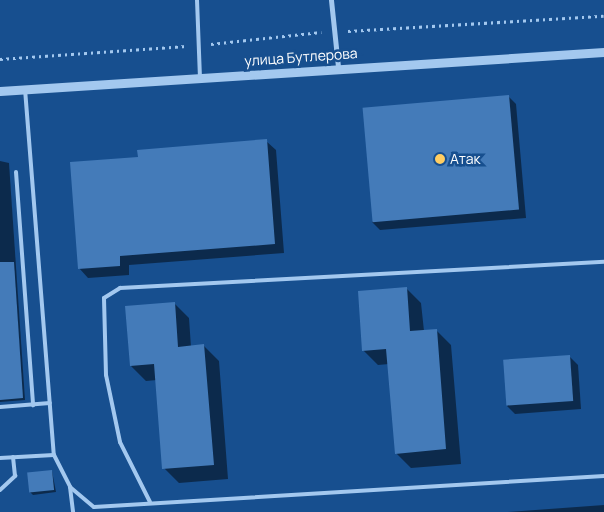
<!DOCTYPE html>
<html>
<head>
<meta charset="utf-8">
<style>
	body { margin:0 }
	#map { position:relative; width:604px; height:512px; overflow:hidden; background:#174f8f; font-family:Manrope,sans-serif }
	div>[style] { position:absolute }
	.shadow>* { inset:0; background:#0007 }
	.building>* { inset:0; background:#447bb9; transform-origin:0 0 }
	.path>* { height:3px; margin-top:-1.5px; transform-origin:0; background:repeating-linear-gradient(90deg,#a3c8ef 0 2.5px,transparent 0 6.5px) }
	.service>* { height:4px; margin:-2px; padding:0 2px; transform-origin:2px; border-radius:2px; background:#a3c8ef }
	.minor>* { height:5px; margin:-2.5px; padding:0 2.5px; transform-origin:2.5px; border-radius:2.5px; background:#a3c8ef }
	.tertiary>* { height:9px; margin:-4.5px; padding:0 4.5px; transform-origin:4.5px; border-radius:4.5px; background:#a3c8ef }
	.dots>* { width:14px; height:14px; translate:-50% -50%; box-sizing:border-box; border:2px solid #174f8f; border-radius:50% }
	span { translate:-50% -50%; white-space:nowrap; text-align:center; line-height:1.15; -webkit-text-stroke:5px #174f8f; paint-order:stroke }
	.street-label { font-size:14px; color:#fff }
	.poi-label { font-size:14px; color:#fff }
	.left { translate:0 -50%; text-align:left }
</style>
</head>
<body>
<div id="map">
	<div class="shadow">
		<i style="clip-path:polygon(508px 96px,516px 104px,526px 218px,380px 230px,372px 222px)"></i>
		<i style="clip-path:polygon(266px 141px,276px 150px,284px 253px,129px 265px,129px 275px,88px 278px,79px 268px)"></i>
		<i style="clip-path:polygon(0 161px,9px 163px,25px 400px,0 402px)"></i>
		<i style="clip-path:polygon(406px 288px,421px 303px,424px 331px,436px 330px,451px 345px,461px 464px,411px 468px,396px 453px,389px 364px,378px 365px,363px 350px)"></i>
		<i style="clip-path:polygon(174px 303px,189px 318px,191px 347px,204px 346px,219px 361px,228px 479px,179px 483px,164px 468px,157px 380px,146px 381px,131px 366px)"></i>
		<i style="clip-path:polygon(570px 357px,578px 365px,581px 409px,515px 414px,507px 406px)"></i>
		<i style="clip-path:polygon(52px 471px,56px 492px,33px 495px,30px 492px)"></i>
		<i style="clip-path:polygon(604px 505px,604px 512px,508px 512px)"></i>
	</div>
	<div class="building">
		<i style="left:509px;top:95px;width:115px;height:147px;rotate:85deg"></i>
		<i style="clip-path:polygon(267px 139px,275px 244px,120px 256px,120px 266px,78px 269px,70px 162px,138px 157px,137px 150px)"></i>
		<i style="clip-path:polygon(0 262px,14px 262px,23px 398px,0 400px)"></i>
		<i style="clip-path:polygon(407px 287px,410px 331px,437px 329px,446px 449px,395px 454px,386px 349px,362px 351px,358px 291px)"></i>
		<i style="clip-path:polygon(175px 302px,178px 347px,204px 344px,214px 465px,162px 469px,154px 364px,130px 366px,125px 306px)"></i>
		<i style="left:570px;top:355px;width:46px;height:67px;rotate:86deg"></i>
		<i style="left:52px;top:470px;width:20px;height:25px;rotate:84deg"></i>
	</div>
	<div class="path">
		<i style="left:348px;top:31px;width:256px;rotate:-3.4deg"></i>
		<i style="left:211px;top:44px;width:111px;rotate:-6.2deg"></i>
		<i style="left:0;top:59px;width:187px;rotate:-4deg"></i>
	</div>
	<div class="service">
		<i style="left:197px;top:0;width:78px;rotate:87.8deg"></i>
		<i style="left:25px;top:89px;width:367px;rotate:85.5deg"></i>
		<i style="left:54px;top:455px;width:36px;rotate:63deg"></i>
		<i style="left:70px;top:487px;width:31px;rotate:40deg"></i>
		<i style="left:94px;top:507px;width:511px;rotate:-3.48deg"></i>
		<i style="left:16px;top:172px;width:234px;rotate:85.8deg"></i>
		<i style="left:0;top:407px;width:50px;rotate:-4.6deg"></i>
		<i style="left:0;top:458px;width:54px;rotate:-3.2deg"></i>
		<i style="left:70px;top:487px;width:25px;rotate:83deg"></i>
		<i style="left:0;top:490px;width:21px;rotate:-43deg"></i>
		<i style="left:15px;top:476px;width:19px;rotate:-96deg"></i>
		<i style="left:150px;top:502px;width:67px;rotate:-116.6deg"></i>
		<i style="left:120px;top:442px;width:68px;rotate:-101.8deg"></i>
		<i style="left:106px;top:375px;width:77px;rotate:-91.5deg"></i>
		<i style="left:104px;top:298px;width:19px;rotate:-32deg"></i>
		<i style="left:120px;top:288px;width:485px;rotate:-3.1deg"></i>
	</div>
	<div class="minor">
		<i style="left:331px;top:0;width:67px;rotate:84deg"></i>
	</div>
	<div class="tertiary">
		<i style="left:0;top:91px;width:605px;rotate:-3.69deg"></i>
	</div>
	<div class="dots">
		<i style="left:440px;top:159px;background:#ffcd62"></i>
	</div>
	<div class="street-label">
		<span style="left:301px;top:57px;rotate:-4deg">улица Бутлерова</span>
	</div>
	<div class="poi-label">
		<span class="left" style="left:450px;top:159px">Атак</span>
	</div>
</div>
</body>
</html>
